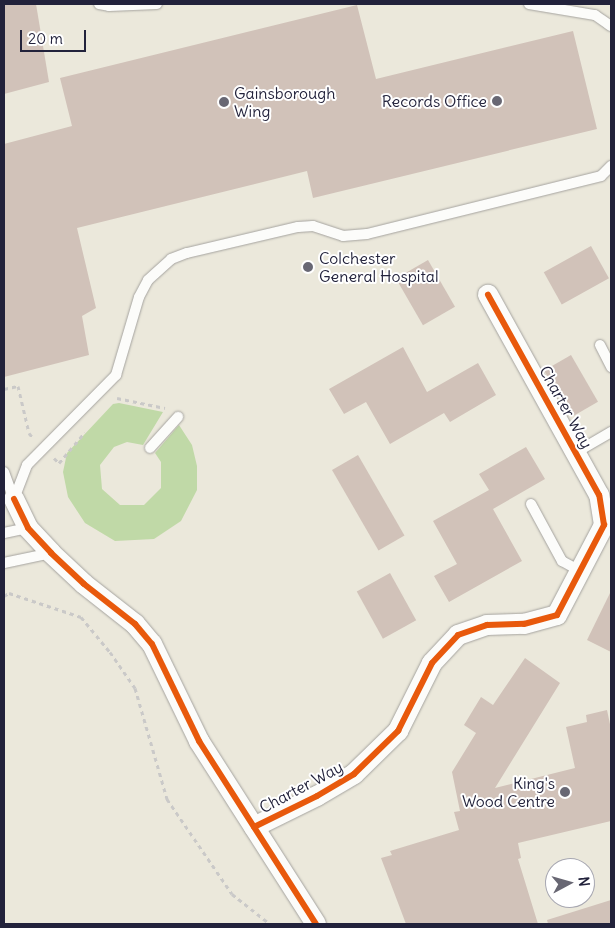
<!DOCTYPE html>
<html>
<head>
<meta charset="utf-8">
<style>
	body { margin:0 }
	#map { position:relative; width:615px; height:928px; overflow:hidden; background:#ebe8db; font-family:Delius,sans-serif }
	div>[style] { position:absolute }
	.green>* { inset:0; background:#c0d9a7 }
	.building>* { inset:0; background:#d1c2b9; transform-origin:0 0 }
	.path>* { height:3px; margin-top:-1.5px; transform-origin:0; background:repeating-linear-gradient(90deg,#cac9c8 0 4px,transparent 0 8px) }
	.roads { filter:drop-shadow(0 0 1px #a5a39f) drop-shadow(0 0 1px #a5a39f) }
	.service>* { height:10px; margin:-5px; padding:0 5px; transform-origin:5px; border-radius:5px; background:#fcfcfa }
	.minor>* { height:20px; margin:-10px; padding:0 10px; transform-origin:10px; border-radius:10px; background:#fcfcfa }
	.cycleway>* { height:6px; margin:-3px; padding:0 3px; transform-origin:3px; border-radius:3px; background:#e8590c }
	.dots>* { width:14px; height:14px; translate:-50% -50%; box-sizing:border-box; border:2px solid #fff; border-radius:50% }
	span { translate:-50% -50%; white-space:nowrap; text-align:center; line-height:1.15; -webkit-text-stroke:4px #fff; paint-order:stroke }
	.poi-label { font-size:16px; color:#22223b }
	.left { translate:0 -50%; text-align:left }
	.right { translate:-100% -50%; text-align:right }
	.street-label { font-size:16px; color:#22223b }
	.frame { position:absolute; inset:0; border:5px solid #22223b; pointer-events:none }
	.north { position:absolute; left:545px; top:858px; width:50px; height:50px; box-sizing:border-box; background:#fff; border:1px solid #a7a7b1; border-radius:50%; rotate:84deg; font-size:14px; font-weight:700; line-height:20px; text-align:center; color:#22223b }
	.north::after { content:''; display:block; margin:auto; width:18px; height:22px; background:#686773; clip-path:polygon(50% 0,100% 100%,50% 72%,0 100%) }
	.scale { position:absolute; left:20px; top:30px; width:66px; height:22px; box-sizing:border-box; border:2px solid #22223b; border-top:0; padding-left:6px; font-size:15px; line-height:18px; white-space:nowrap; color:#22223b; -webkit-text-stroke:4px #fff; paint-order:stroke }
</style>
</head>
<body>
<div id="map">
	<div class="green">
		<i style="clip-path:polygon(119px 403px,163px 412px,143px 445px,127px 442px,114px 447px,100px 465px,102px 489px,120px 505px,144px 505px,161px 488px,161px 462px,155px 453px,179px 425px,192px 445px,197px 466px,197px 490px,181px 521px,154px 539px,115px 541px,85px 523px,68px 497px,63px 472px,67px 453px,113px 404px)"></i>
	</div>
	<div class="building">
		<i style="clip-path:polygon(4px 4px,36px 4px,49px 82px,4px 94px)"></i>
		<i style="clip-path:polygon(357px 5px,376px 79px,573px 31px,597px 129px,313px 198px,307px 171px,77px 228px,96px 308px,82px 316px,89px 355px,4px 377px,4px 144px,72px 126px,60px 78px)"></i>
		<i style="left:591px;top:246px;width:37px;height:54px;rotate:61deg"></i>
		<i style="left:428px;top:260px;width:54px;height:37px;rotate:60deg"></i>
		<i style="clip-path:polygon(403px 347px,427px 392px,478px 363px,496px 395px,450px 422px,444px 413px,390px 444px,366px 402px,344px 414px,329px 389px)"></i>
		<i style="left:571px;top:355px;width:54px;height:31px;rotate:60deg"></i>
		<i style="clip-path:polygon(526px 447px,545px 479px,493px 509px,522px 561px,449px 602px,434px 576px,457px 564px,433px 521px,489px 490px,479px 474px)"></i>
		<i style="left:358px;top:455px;width:93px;height:30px;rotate:60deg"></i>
		<i style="left:390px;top:573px;width:54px;height:38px;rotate:61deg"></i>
		<i style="clip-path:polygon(611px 591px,611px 652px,587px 640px)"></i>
		<i style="clip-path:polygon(525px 658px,560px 683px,495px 788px,575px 768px,566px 727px,587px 722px,586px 715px,607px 710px,611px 729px,611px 821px,518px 843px,521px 858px,518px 859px,538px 924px,406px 924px,381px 858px,392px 855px,390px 851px,459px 830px,454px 812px,460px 811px,452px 772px,476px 733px,464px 725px,481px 697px,493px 705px)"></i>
		<i style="clip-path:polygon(611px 900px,611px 924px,548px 924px,547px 920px)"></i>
	</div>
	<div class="path">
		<i style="left:4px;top:389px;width:14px;rotate:-12deg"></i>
		<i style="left:18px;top:386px;width:48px;rotate:76.8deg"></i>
		<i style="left:29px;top:433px;width:6px;rotate:51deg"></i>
		<i style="left:117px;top:398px;width:49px;rotate:11.8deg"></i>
		<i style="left:54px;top:458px;width:7px;rotate:45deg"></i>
		<i style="left:59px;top:463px;width:40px;rotate:-50deg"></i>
		<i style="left:4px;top:596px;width:6px;rotate:-31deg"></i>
		<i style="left:9px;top:593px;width:76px;rotate:18.4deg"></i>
		<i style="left:81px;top:617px;width:45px;rotate:50.4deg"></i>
		<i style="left:110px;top:652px;width:44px;rotate:55.2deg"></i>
		<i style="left:135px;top:688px;width:116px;rotate:73.9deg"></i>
		<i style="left:167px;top:799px;width:115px;rotate:55.6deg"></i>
		<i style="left:232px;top:894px;width:48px;rotate:38.3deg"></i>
	</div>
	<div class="roads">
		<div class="service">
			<i style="left:99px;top:4px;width:10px;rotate:11deg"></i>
			<i style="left:109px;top:6px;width:48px;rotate:-2.4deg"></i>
			<i style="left:529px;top:4px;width:67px;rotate:9.5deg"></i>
			<i style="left:595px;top:15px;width:19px;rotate:35deg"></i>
			<i style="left:600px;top:345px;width:25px;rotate:63deg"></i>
			<i style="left:150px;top:448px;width:42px;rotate:-47.9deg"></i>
			<i style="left:575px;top:453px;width:42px;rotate:-30.3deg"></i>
			<i style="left:4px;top:472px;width:29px;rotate:70deg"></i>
			<i style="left:14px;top:499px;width:36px;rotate:-69deg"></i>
			<i style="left:27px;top:465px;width:127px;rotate:-45.3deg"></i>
			<i style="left:116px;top:375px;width:81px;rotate:-73.6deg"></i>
			<i style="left:139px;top:297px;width:19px;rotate:-62deg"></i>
			<i style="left:148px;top:280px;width:31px;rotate:-42deg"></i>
			<i style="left:171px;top:259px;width:17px;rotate:-21deg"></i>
			<i style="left:187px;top:253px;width:114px;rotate:-13.2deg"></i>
			<i style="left:298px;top:227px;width:15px;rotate:-4deg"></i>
			<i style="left:313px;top:226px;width:32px;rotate:18deg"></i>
			<i style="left:343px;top:236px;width:24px;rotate:-5deg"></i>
			<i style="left:367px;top:234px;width:241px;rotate:-13.9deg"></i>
			<i style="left:601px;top:176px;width:14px;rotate:-45deg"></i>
			<i style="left:531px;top:504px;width:65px;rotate:61.5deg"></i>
			<i style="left:562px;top:561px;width:21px;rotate:29deg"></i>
			<i style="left:4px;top:533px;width:25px;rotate:-12deg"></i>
			<i style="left:4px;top:563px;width:48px;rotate:-12deg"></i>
		</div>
		<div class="minor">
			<i style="left:14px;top:499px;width:32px;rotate:64deg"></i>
			<i style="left:28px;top:528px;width:34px;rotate:47deg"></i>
			<i style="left:51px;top:553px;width:45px;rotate:43.2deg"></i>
			<i style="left:84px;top:584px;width:65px;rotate:38.1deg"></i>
			<i style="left:135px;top:624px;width:26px;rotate:50deg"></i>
			<i style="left:152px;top:644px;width:108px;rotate:64.1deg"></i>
			<i style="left:199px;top:741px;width:217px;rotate:57.4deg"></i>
			<i style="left:254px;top:827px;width:70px;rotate:-26.2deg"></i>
			<i style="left:317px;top:796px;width:43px;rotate:-30.7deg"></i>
			<i style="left:354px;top:774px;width:62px;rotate:-44.3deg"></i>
			<i style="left:398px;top:731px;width:76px;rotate:-63.4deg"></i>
			<i style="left:432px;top:663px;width:38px;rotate:-47deg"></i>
			<i style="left:458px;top:635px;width:31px;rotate:-19deg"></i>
			<i style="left:487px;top:625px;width:37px;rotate:-2deg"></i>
			<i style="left:524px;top:624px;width:34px;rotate:-15deg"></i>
			<i style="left:557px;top:615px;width:102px;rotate:-62.4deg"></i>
			<i style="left:604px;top:525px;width:30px;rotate:-99deg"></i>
			<i style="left:599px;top:495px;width:229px;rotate:-119deg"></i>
		</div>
	</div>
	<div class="cycleway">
		<i style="left:14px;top:499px;width:32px;rotate:64deg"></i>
		<i style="left:28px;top:528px;width:34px;rotate:47deg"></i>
		<i style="left:51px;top:553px;width:45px;rotate:43.2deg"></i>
		<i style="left:84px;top:584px;width:65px;rotate:38.1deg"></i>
		<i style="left:135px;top:624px;width:26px;rotate:50deg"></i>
		<i style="left:152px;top:644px;width:108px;rotate:64.1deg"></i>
		<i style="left:199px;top:741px;width:217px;rotate:57.4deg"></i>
		<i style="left:254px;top:827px;width:70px;rotate:-26.2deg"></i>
		<i style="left:317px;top:796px;width:43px;rotate:-30.7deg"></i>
		<i style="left:354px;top:774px;width:62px;rotate:-44.3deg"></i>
		<i style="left:398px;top:731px;width:76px;rotate:-63.4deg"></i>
		<i style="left:432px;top:663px;width:38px;rotate:-47deg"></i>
		<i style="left:458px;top:635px;width:31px;rotate:-19deg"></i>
		<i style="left:487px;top:625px;width:37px;rotate:-2deg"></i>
		<i style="left:524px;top:624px;width:34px;rotate:-15deg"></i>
		<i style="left:557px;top:615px;width:102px;rotate:-62.4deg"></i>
		<i style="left:604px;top:525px;width:30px;rotate:-99deg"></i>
		<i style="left:599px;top:495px;width:229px;rotate:-119deg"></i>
	</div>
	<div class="dots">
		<i style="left:497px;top:101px;background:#686773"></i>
		<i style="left:224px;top:102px;background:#686773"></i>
		<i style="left:308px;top:267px;background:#686773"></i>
		<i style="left:565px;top:792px;background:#686773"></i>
	</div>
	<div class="poi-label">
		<span class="left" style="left:234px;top:102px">Gainsborough<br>Wing</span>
		<span class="right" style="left:487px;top:101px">Records Office</span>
		<span class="left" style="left:319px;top:267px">Colchester<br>General Hospital</span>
		<span class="right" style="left:555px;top:792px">King's<br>Wood Centre</span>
	</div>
	<div class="street-label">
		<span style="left:566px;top:407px;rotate:61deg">Charter Way</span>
		<span style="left:301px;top:787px;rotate:-28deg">Charter Way</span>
	</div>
	<div class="frame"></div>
	<div class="north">N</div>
	<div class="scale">20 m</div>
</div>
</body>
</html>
